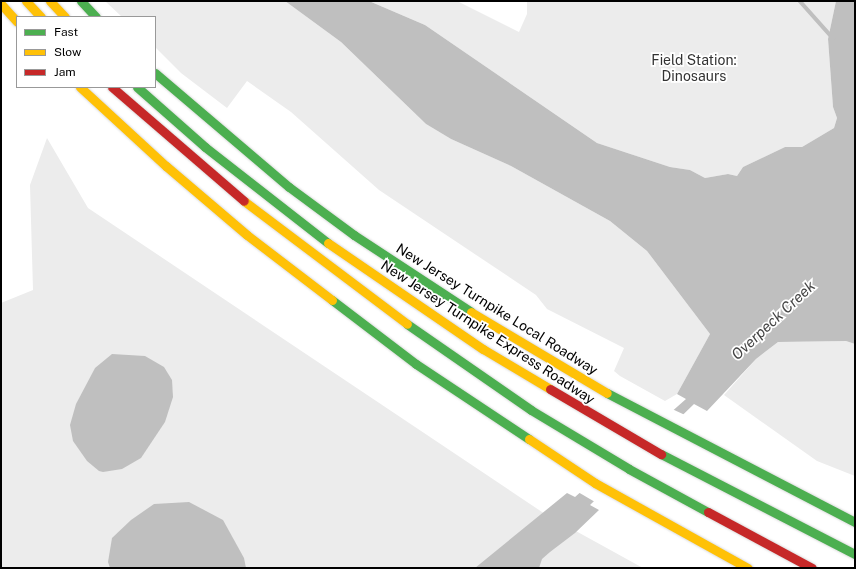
<!DOCTYPE html>
<html>
<head>
<meta charset="utf-8">
<style>
	body { margin:0 }
	#map { position:relative; width:856px; height:569px; overflow:hidden; background:#fff; font-family:"Public Sans",sans-serif }
	div>[style] { position:absolute }
	.green>* { inset:0; background:#ececec }
	.water>* { inset:0; background:#bfbfbf }
	.pier>* { inset:0; background:#fff }
	.stream>* { height:3.5px; margin:-1.75px; padding:0 1.75px; transform-origin:1.75px; border-radius:1.75px; background:#bfbfbf }
	.roads { filter:drop-shadow(0 0 1px #dbdbdb) drop-shadow(0 0 1px #dbdbdb) }
	.fast>* { height:9px; margin:-4.5px; padding:0 4.5px; transform-origin:4.5px; border-radius:4.5px; background:#4caf50 }
	.slow>* { height:9px; margin:-4.5px; padding:0 4.5px; transform-origin:4.5px; border-radius:4.5px; background:#ffc107 }
	.jam>* { height:9px; margin:-4.5px; padding:0 4.5px; transform-origin:4.5px; border-radius:4.5px; background:#c62828 }
	span { translate:-50% -50%; white-space:nowrap; text-align:center; line-height:1.15; -webkit-text-stroke:3.5px #fff; paint-order:stroke }
	.park-label { font-size:14px; color:#333 }
	.street-label { font-size:14px; color:#000 }
	.water-label { font-size:15px; color:#444; font-style:italic }
	.frame { position:absolute; inset:0; border:2px solid #000; pointer-events:none }
	.legend { position:absolute; left:16px; top:16px; width:140px; height:72px; box-sizing:border-box; background:#fff; border:1px solid #999; margin:0; padding:5px 7px; list-style:none; font-size:12px; color:#000 }
	.legend li { display:flex; align-items:center; gap:8px; height:20px }
	.legend b { width:20px; border:1px solid #999 }
</style>
</head>
<body>
<div id="map">
	<div class="green">
		<i style="clip-path:polygon(105px 1px,285px 1px,341px 42px,426px 124px,451px 139px,511px 166px,610px 221px,647px 251px,710px 334px,677px 394px,665px 401px,620px 376px,614px 371px,624px 348px,547px 309px,536px 295px,379px 190px,291px 112px,247px 81px,227px 108px,181px 73px,155px 47px,155px 17px,122px 17px)"></i>
		<i style="clip-path:polygon(369px 1px,457px 1px,519px 32px,527px 14px,527px 1px,836px 1px,828px 39px,833px 107px,837px 118px,834px 128px,802px 147px,785px 147px,743px 167px,737px 176px,728px 174px,705px 178px,690px 170px,670px 167px,597px 143px,425px 25px)"></i>
		<i style="clip-path:polygon(47px 138px,88px 208px,545px 514px,643px 568px,1px 568px,1px 303px,33px 290px,30px 185px)"></i>
		<i style="clip-path:polygon(846px 341px,855px 344px,855px 476px,817px 461px,724px 395px,756px 359px,778px 342px)"></i>
	</div>
	<div class="water">
		<i style="clip-path:polygon(285px 1px,369px 1px,425px 25px,597px 143px,670px 167px,690px 170px,705px 178px,728px 174px,737px 176px,743px 167px,785px 147px,802px 147px,834px 128px,837px 118px,833px 107px,828px 39px,836px 1px,855px 1px,855px 344px,846px 341px,778px 342px,756px 359px,707px 411px,694px 404px,590px 505px,599px 510px,575px 533px,550px 552px,542px 559px,539px 568px,475px 568px,567px 493px,575px 497px,686px 399px,677px 394px,710px 334px,647px 251px,610px 221px,511px 166px,451px 139px,426px 124px,341px 42px)"></i>
		<i style="clip-path:polygon(112px 354px,145px 356px,164px 367px,172px 380px,173px 397px,165px 422px,141px 458px,122px 469px,103px 472px,99px 471px,87px 461px,73px 441px,70px 425px,76px 404px,95px 368px)"></i>
		<i style="clip-path:polygon(189px 502px,223px 520px,244px 558px,246px 568px,110px 568px,108px 562px,112px 538px,131px 520px,154px 504px)"></i>
	</div>
	<div class="pier">
		<i style="clip-path:polygon(672px 409px,685px 415px,595px 502px,578px 492px)"></i>
	</div>
	<div class="stream">
		<i style="left:800px;top:1px;width:50px;rotate:48.3deg"></i>
	</div>
	<div class="roads">
		<div class="fast">
			<i style="left:81px;top:1px;width:22px;rotate:47deg"></i>
			<i style="left:155px;top:73px;width:176px;rotate:40.4deg"></i>
			<i style="left:289px;top:187px;width:81px;rotate:36.4deg"></i>
			<i style="left:354px;top:235px;width:140px;rotate:33.3deg"></i>
			<i style="left:137px;top:87px;width:91px;rotate:41.4deg"></i>
			<i style="left:205px;top:147px;width:156px;rotate:38deg"></i>
			<i style="left:332px;top:300px;width:106px;rotate:37.3deg"></i>
			<i style="left:416px;top:364px;width:136px;rotate:33.6deg"></i>
			<i style="left:407px;top:324px;width:151px;rotate:34.7deg"></i>
			<i style="left:531px;top:410px;width:114px;rotate:31deg"></i>
			<i style="left:629px;top:469px;width:90px;rotate:28.6deg"></i>
			<i style="left:607px;top:393px;width:280px;rotate:27.5deg"></i>
			<i style="left:661px;top:454px;width:218px;rotate:27.3deg"></i>
		</div>
		<div class="slow">
			<i style="left:26px;top:1px;width:22px;rotate:47deg"></i>
			<i style="left:50px;top:1px;width:22px;rotate:47deg"></i>
			<i style="left:1px;top:4px;width:24px;rotate:48deg"></i>
			<i style="left:80px;top:87px;width:117px;rotate:42.6deg"></i>
			<i style="left:166px;top:166px;width:106px;rotate:40.4deg"></i>
			<i style="left:247px;top:235px;width:107px;rotate:37.4deg"></i>
			<i style="left:244px;top:201px;width:204px;rotate:37deg"></i>
			<i style="left:328px;top:243px;width:188px;rotate:34.4deg"></i>
			<i style="left:483px;top:349px;width:78px;rotate:30.8deg"></i>
			<i style="left:471px;top:312px;width:158px;rotate:30.8deg"></i>
			<i style="left:529px;top:439px;width:79px;rotate:33.7deg"></i>
			<i style="left:595px;top:483px;width:175px;rotate:29.1deg"></i>
		</div>
		<div class="jam">
			<i style="left:112px;top:87px;width:174px;rotate:40.8deg"></i>
			<i style="left:550px;top:389px;width:129px;rotate:30.4deg"></i>
			<i style="left:708px;top:512px;width:118px;rotate:28.3deg"></i>
		</div>
	</div>
	<div class="park-label">
		<span style="left:694px;top:68px">Field Station:<br>Dinosaurs</span>
	</div>
	<div class="street-label">
		<span style="left:497px;top:309px;rotate:32deg">New Jersey Turnpike Local Roadway</span>
		<span style="left:488px;top:332px;rotate:33deg">New Jersey Turnpike Express Roadway</span>
	</div>
	<div class="water-label">
		<span style="left:773px;top:320px;rotate:-43deg">Overpeck Creek</span>
	</div>
	<div class="frame"></div>
	<ul class="legend">
	<li><b style="height:5px;background:#4caf50"></b>Fast</li>
	<li><b style="height:5px;background:#ffc107"></b>Slow</li>
	<li><b style="height:5px;background:#c62828"></b>Jam</li>
	</ul>
</div>
</body>
</html>
